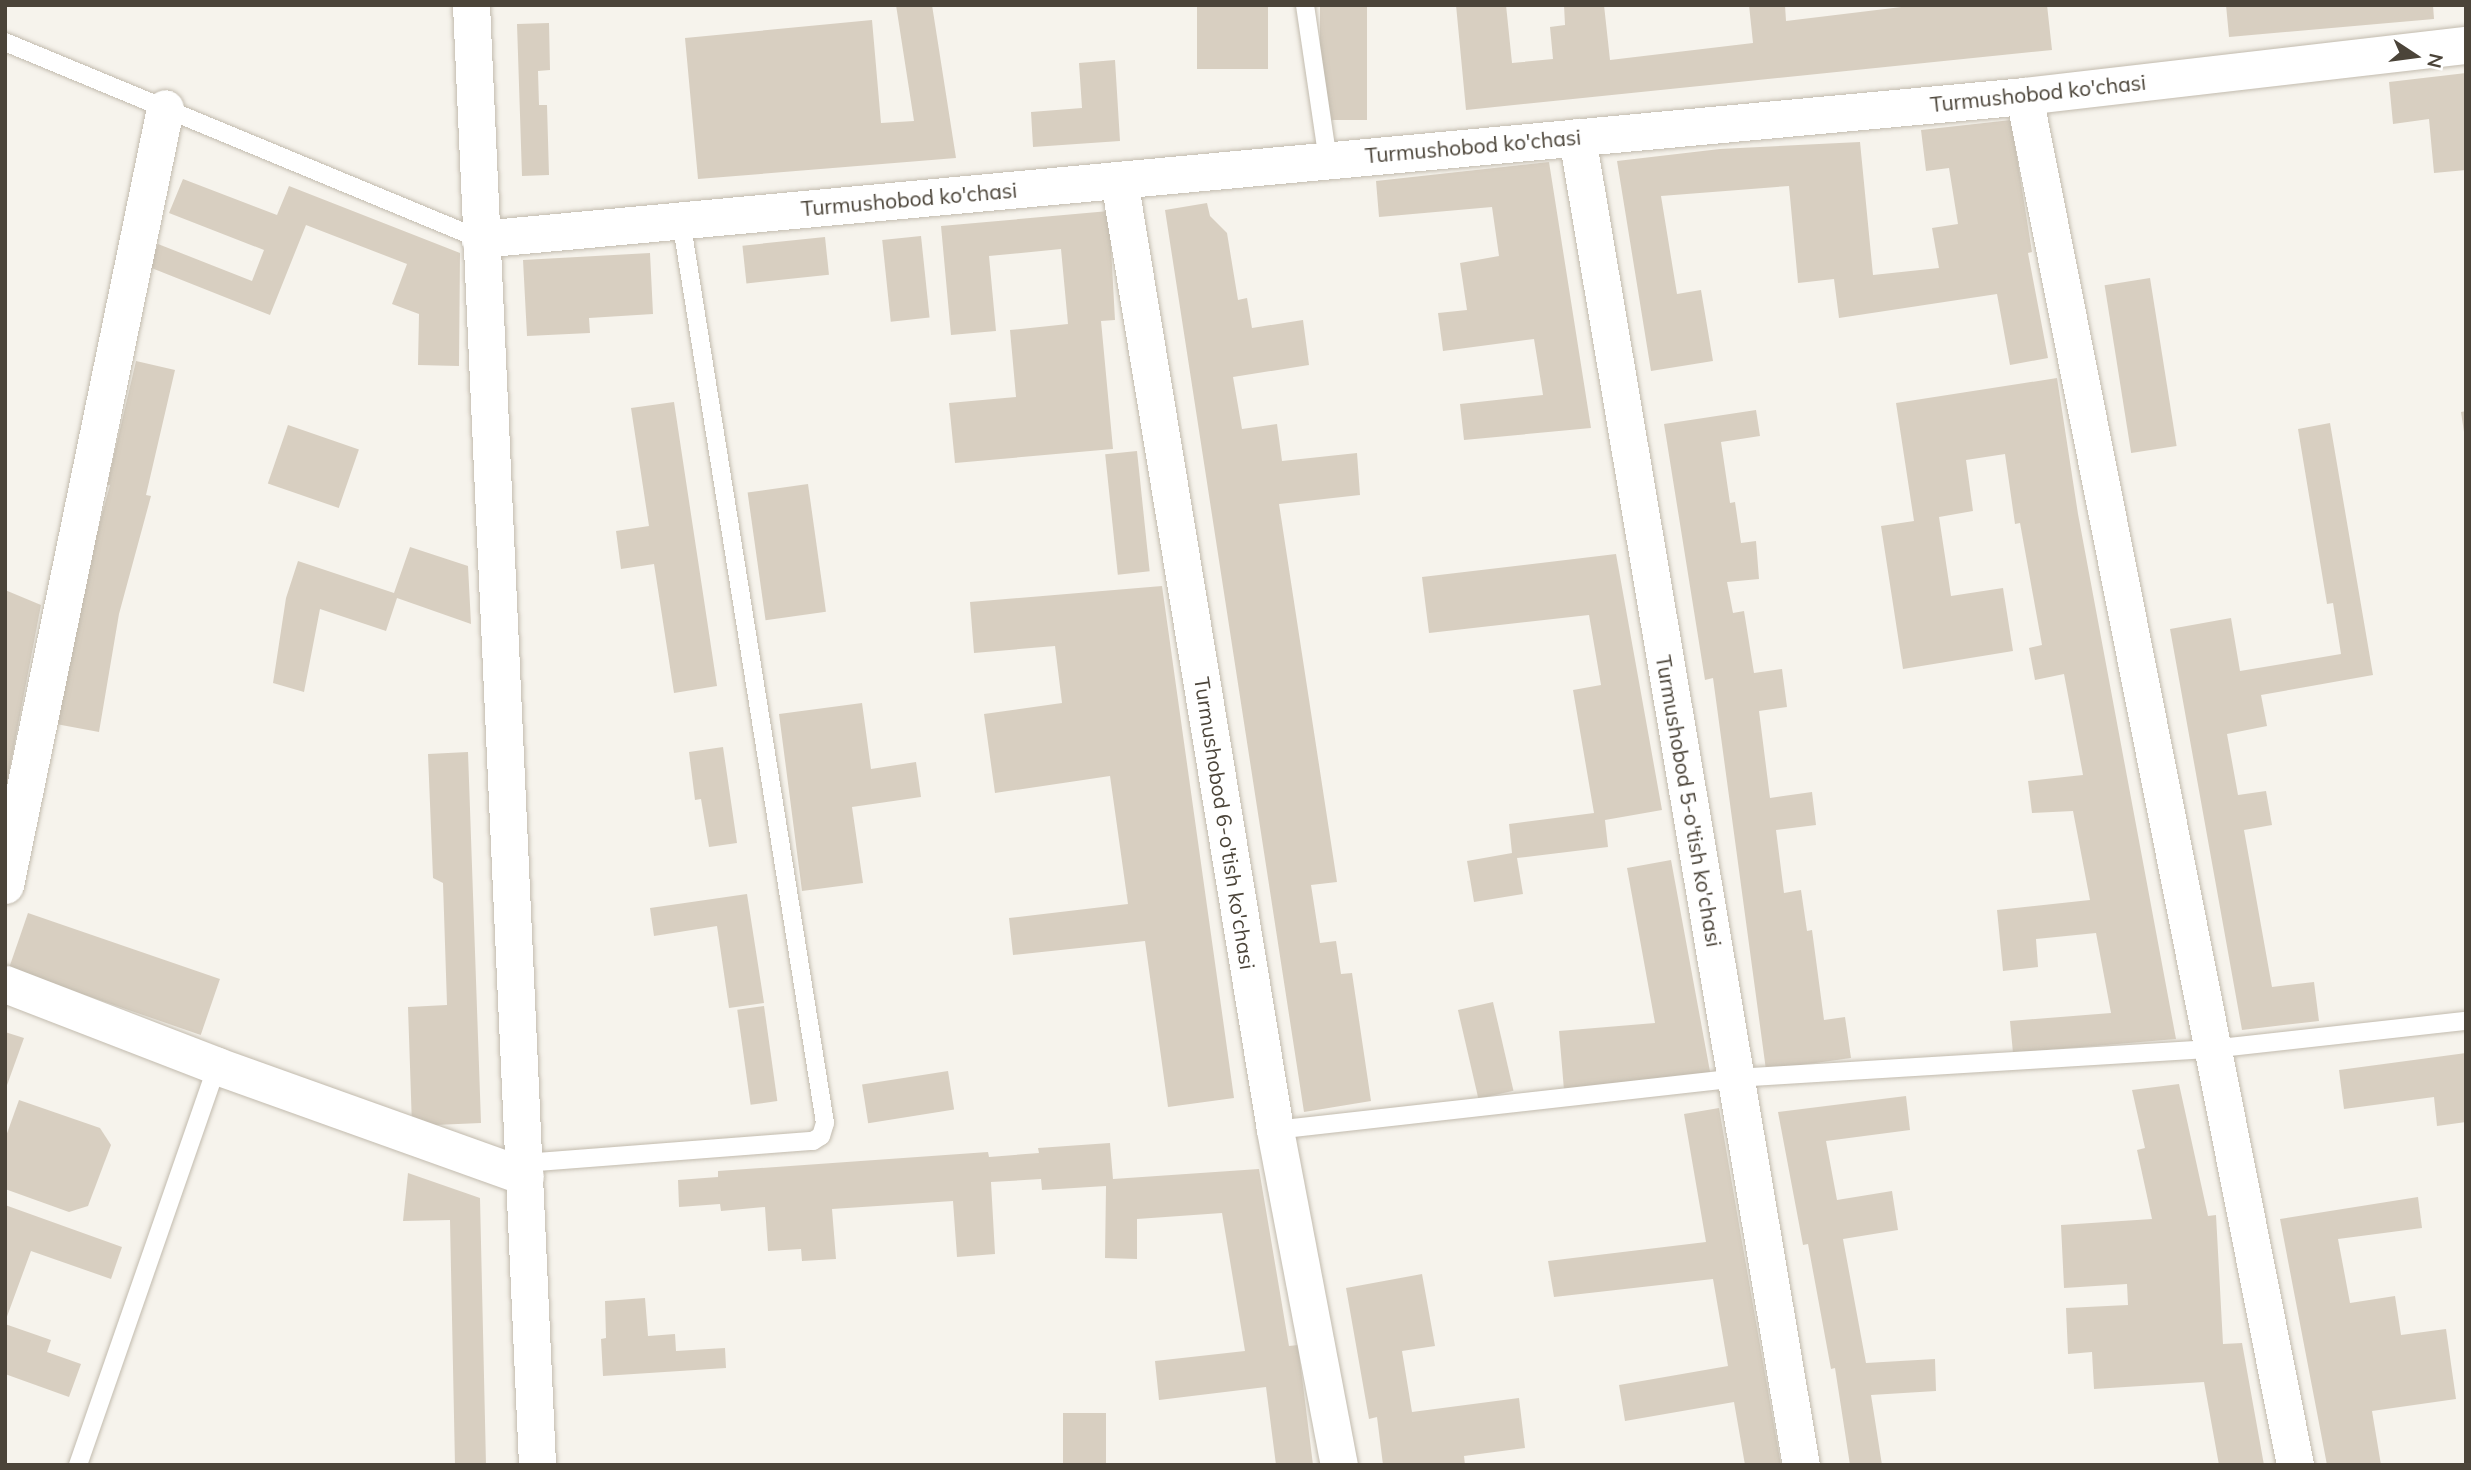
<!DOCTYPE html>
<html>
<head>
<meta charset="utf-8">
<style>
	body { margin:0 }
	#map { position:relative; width:2471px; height:1470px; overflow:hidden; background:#f6f3ec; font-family:Mulish,sans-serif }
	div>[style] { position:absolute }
	.building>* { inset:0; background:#d8cfc1; transform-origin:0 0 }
	.roads { filter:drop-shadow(0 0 2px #c2bbae) drop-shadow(0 0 2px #c2bbae) }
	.service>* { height:18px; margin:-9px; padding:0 9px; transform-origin:9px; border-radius:9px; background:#fff }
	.minor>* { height:37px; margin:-18.5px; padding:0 18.5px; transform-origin:18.5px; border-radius:18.5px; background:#fff }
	span { translate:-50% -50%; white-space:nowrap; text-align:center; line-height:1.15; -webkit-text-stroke:5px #fff; paint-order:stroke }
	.street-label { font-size:21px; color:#4b4439 }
	.frame { position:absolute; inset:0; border:7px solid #4b4439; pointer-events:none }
	.north { position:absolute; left:2380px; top:21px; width:70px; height:70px; -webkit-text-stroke:5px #fff; paint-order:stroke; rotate:103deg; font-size:19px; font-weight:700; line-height:28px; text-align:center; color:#4b4439 }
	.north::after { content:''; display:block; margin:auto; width:24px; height:32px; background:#4b4439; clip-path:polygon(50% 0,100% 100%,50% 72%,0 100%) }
</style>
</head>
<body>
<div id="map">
	<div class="building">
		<i style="clip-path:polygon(896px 5px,932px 5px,956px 158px,698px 179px,685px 38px,872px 20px,881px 123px,914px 121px)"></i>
		<i style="left:1197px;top:5px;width:71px;height:64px"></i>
		<i style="left:1320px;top:5px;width:47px;height:115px"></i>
		<i style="clip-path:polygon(1456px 5px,1506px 5px,1512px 63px,1553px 59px,1550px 27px,1565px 25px,1564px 5px,1604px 5px,1610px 60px,1753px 43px,1749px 5px,1785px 5px,1786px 21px,1918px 5px,2047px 5px,2052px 50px,1466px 110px)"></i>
		<i style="clip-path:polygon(2226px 5px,2433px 5px,2434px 19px,2229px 37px)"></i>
		<i style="clip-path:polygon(549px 23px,550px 70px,538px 71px,539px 105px,547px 105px,549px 175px,522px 176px,517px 24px)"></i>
		<i style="clip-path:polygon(1115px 60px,1120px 141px,1033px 147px,1031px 112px,1082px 108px,1079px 63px)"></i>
		<i style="clip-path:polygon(2466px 73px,2466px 170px,2434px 173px,2429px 119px,2393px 124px,2389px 82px)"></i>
		<i style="clip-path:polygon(2011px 120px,2032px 252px,2028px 253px,2048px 358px,2010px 365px,1997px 294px,1839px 318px,1834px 279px,1798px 283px,1789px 186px,1661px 196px,1677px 294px,1701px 290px,1713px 361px,1651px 371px,1617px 161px,1720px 149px,1860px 142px,1873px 275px,1939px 268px,1932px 228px,1958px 224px,1949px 168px,1926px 171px,1921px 130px)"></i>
		<i style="clip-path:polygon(1549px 162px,1591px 428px,1464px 440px,1460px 404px,1543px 395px,1534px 339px,1443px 351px,1438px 313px,1467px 310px,1460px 263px,1499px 256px,1492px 207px,1379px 217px,1376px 181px)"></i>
		<i style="clip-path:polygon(183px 179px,277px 215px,289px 186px,460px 253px,459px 366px,418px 365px,419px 314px,392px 304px,407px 264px,306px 225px,270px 315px,149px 267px,158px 244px,252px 281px,264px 250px,169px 213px)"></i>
		<i style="clip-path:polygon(1207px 203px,1210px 216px,1227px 233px,1238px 300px,1247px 298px,1252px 328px,1303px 320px,1309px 365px,1233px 377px,1242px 429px,1277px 424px,1282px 461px,1357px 453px,1360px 495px,1279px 504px,1337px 882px,1311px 885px,1320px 943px,1336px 941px,1341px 974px,1352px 973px,1371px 1101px,1304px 1112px,1165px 210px)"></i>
		<i style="clip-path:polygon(1109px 211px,1115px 320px,1101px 321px,1113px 449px,955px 463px,949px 403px,1016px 397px,1010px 330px,1068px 324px,1061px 249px,989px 256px,996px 331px,951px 335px,941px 226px)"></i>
		<i style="left:921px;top:236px;width:82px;height:39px;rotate:84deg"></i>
		<i style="left:825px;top:237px;width:38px;height:83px;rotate:84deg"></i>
		<i style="clip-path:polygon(650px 253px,653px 314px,589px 318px,590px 333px,527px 336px,523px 260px)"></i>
		<i style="left:2150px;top:278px;width:170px;height:46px;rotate:81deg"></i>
		<i style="clip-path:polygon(136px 361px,175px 370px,146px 495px,151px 496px,119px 614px,99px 732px,56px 724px,77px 606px,110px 485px,107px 485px)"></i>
		<i style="clip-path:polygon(2057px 378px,2078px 514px,2176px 1039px,2013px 1053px,2010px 1021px,2111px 1013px,2096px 933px,2036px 939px,2038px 967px,2003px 971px,1997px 910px,2090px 900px,2073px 811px,2032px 813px,2028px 781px,2083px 775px,2064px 674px,2035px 680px,2029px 648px,2042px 645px,2020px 523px,2015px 524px,2005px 454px,1966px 460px,1973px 511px,1939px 517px,1951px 596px,2003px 588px,2013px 651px,1903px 669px,1881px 526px,1914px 521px,1896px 403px)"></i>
		<i style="clip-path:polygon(674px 402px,717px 686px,674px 693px,654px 564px,621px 569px,616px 531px,649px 526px,631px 408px)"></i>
		<i style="clip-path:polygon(1756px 410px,1760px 436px,1721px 442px,1730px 503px,1735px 502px,1741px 543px,1756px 541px,1759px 579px,1727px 582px,1733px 613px,1744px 611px,1754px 673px,1782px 669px,1787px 707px,1759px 711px,1770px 798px,1812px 792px,1816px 825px,1776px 830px,1784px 893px,1801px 890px,1807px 931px,1812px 930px,1824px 1020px,1845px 1017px,1851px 1058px,1766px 1070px,1713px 678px,1705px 680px,1664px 424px)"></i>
		<i style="clip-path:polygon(2466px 411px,2466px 432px,2464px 432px,2461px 412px)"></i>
		<i style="clip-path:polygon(2330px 423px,2373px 675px,2261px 695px,2267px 726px,2227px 734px,2238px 795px,2266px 791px,2272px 825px,2244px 830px,2272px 987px,2314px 982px,2319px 1021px,2242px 1030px,2170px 629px,2231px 618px,2240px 671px,2341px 654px,2333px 603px,2327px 604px,2298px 429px)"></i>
		<i style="left:288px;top:425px;width:75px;height:62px;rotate:19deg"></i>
		<i style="left:1137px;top:451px;width:121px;height:32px;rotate:84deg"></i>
		<i style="left:808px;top:484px;width:129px;height:61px;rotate:82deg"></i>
		<i style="clip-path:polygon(410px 547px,468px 566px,471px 624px,397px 598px,386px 631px,320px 609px,304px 692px,273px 683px,286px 598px,298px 561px,394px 593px)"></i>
		<i style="clip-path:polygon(1616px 554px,1662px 810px,1605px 820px,1608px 847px,1517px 858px,1523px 894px,1474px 902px,1467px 861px,1512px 853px,1509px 824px,1594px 813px,1573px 690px,1601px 685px,1589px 615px,1429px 633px,1422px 577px)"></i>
		<i style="clip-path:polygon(1162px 586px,1234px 1098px,1168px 1107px,1145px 941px,1013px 955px,1009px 918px,1128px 904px,1110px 776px,995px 793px,984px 714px,1062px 703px,1055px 646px,974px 653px,970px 602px)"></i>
		<i style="clip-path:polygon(5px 590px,41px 605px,7px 783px,5px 783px)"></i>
		<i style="clip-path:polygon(862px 703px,871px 769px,916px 762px,921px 797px,852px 807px,863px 883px,802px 891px,779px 714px)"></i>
		<i style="clip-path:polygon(723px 747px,737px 843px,709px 847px,701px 799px,695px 800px,689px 752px)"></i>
		<i style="clip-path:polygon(468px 752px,481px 1123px,412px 1126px,408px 1007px,447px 1005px,443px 883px,433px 878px,428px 754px)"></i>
		<i style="clip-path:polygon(1671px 860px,1711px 1077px,1564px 1090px,1559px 1031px,1655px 1023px,1627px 868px)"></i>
		<i style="clip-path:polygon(747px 894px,764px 1003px,729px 1008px,717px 926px,654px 936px,650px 908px)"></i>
		<i style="left:28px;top:913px;width:203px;height:59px;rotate:19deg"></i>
		<i style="left:1493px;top:1002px;width:91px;height:36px;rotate:77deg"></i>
		<i style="left:764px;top:1006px;width:96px;height:27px;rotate:82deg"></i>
		<i style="clip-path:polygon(5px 1032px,24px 1038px,6px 1088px,5px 1088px)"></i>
		<i style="clip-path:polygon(2466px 1053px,2466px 1122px,2437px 1126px,2434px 1097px,2344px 1109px,2339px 1070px)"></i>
		<i style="left:948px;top:1071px;width:39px;height:87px;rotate:81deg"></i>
		<i style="clip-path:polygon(2179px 1084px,2208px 1216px,2216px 1215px,2223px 1344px,2242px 1343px,2264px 1465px,2219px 1465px,2204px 1382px,2094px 1389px,2092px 1352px,2068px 1354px,2066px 1308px,2128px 1305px,2127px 1284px,2064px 1288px,2061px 1225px,2152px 1219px,2137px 1150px,2145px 1148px,2132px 1090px)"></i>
		<i style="clip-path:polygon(1906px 1096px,1910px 1130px,1826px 1141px,1837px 1200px,1892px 1191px,1898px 1230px,1843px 1239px,1866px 1363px,1935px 1359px,1936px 1391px,1871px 1395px,1882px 1465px,1850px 1465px,1835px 1368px,1831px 1369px,1808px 1244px,1803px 1245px,1778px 1112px)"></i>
		<i style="clip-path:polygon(19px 1100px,100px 1128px,111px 1145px,88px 1206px,69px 1212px,5px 1189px,5px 1139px)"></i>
		<i style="clip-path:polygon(1719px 1108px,1741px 1236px,1781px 1465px,1745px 1465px,1734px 1402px,1625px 1421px,1619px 1385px,1728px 1366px,1713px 1279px,1554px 1297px,1548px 1261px,1706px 1242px,1684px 1114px)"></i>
		<i style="clip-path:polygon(1110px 1143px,1113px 1179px,1259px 1169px,1289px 1346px,1298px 1345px,1313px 1465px,1276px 1465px,1266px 1387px,1159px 1400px,1155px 1361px,1245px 1351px,1222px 1213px,1137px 1219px,1137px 1259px,1105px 1258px,1106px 1186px,1042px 1190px,1041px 1179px,991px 1182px,995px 1254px,957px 1257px,953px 1201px,832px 1209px,836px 1259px,802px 1261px,801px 1249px,768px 1251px,765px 1207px,721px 1211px,720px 1204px,679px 1207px,678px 1180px,718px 1177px,718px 1171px,988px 1152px,989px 1157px,1039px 1153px,1038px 1148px)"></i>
		<i style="clip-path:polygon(408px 1173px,480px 1198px,486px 1465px,455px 1465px,450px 1220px,403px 1221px)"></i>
		<i style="clip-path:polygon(2418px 1197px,2422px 1228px,2338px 1239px,2350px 1303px,2395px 1296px,2401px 1335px,2446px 1329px,2456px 1399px,2372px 1411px,2381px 1465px,2327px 1465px,2280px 1219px)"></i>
		<i style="clip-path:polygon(5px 1205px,122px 1247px,111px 1279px,31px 1251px,5px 1322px)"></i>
		<i style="clip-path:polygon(1422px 1274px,1435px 1346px,1402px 1351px,1412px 1412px,1519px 1398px,1525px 1448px,1464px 1456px,1465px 1465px,1383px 1465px,1377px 1417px,1369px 1419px,1346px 1288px)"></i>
		<i style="clip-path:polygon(645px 1298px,648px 1336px,675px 1334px,676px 1351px,725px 1348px,726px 1368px,603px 1376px,601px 1339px,606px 1338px,605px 1301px)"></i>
		<i style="clip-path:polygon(5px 1324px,51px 1340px,47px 1352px,81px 1364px,69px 1397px,5px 1374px)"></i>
		<i style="left:1063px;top:1413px;width:43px;height:52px"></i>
	</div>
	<div class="roads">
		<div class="service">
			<i style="left:1305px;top:5px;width:157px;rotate:81.6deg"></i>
			<i style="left:5px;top:42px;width:514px;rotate:22.53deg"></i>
			<i style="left:1275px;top:1130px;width:464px;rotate:-6.4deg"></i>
			<i style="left:1736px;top:1078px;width:476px;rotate:-3.5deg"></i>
			<i style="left:2211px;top:1049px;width:257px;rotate:-6.3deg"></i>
			<i style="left:524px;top:1163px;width:290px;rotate:-4.4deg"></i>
			<i style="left:813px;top:1141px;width:9px;rotate:-32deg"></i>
			<i style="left:821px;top:1136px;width:14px;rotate:-73deg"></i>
			<i style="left:825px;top:1123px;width:914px;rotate:-99.06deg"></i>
			<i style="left:78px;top:1465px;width:423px;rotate:-70.8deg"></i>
		</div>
		<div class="minor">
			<i style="left:471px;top:5px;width:1461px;rotate:87.41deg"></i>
			<i style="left:2024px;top:96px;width:1396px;rotate:78.8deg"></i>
			<i style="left:1577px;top:137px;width:1347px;rotate:80.43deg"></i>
			<i style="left:1119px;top:180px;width:963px;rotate:80.67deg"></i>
			<i style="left:1275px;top:1130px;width:341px;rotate:79.2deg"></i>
			<i style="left:480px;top:239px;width:1551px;rotate:-5.29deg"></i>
			<i style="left:2024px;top:96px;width:445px;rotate:-6.6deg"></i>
			<i style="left:5px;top:885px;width:793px;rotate:-78.36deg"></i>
			<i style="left:5px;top:984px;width:227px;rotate:21.1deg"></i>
			<i style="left:217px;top:1066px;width:327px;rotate:19.7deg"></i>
		</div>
	</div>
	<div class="street-label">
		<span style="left:2038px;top:93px;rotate:-6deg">Turmushobod ko'chasi</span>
		<span style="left:1473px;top:146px;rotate:-5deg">Turmushobod ko'chasi</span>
		<span style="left:909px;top:199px;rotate:-5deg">Turmushobod ko'chasi</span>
		<span style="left:1689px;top:801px;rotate:80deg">Turmushobod 5-o'tish ko'chasi</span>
		<span style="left:1225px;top:823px;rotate:81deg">Turmushobod 6-o'tish ko'chasi</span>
	</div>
	<div class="frame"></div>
	<div class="north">N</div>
</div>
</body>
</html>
